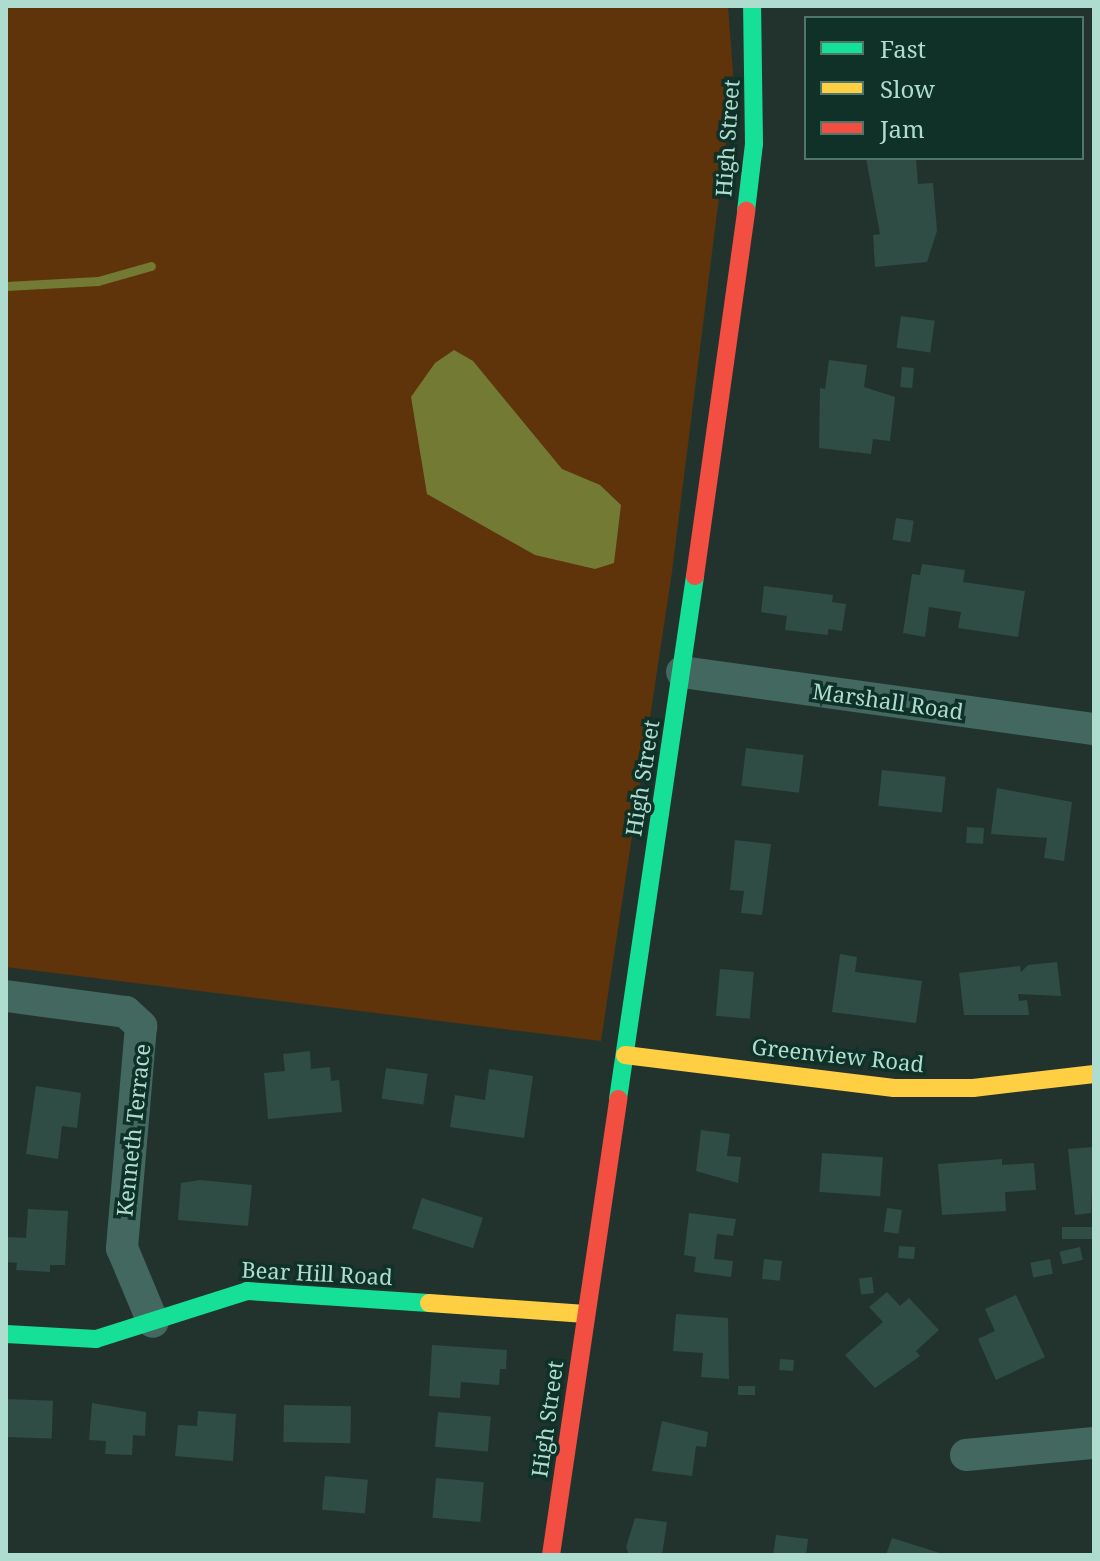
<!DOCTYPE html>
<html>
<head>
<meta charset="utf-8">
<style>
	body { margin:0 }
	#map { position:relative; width:1100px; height:1561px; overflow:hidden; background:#22332e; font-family:"Noto Serif",serif }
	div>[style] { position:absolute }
	.green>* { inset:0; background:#5f340b }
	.water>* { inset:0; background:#727a34 }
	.stream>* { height:9px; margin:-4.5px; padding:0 4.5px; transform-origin:4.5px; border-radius:4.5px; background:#727a34 }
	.building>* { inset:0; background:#2f4c45; transform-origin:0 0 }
	.street>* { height:32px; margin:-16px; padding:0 16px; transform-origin:16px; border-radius:16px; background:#43685f }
	.fast>* { height:18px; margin:-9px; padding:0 9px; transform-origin:9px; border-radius:9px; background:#16e098 }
	.slow>* { height:18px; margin:-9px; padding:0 9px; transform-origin:9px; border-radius:9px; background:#ffcf43 }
	.jam>* { height:18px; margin:-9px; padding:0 9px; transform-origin:9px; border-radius:9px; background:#f24e42 }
	span { translate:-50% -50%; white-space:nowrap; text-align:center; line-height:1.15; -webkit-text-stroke:7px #0f3128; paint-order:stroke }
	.street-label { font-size:22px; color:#aeddcf }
	.frame { position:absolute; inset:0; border:8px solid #aeddcf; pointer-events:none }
	.legend { position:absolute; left:804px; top:16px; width:280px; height:144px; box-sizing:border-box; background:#0f3128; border:2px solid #4f766b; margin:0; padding:10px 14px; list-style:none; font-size:24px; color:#aeddcf }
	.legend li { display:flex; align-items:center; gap:16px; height:40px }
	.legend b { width:40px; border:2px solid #4f766b }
</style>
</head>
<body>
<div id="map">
	<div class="green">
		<i style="clip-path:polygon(6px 6px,728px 6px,733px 73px,725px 149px,672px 572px,601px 1041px,6px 967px)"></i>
	</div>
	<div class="water">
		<i style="clip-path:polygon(454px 350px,473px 361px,562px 469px,600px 485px,621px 505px,614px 563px,595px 569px,535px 555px,427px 494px,411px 397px,435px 363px)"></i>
	</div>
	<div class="stream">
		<i style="left:6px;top:286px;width:92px;rotate:-3.1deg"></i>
		<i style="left:98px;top:281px;width:55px;rotate:-15.8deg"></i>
	</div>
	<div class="building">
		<i style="clip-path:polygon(866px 158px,916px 158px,918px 184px,933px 183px,937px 231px,927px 262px,875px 267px,873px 235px,880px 234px)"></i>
		<i style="left:901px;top:316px;width:34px;height:32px;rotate:8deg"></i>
		<i style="clip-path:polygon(829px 360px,867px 365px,864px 387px,895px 397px,890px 441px,873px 439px,871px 454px,819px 448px,820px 388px,825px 389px)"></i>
		<i style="left:902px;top:367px;width:12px;height:20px;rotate:5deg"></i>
		<i style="left:896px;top:518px;width:18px;height:22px;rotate:9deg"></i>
		<i style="clip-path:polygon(922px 564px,965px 570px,963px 582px,1025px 591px,1018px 637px,958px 628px,961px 612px,929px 607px,925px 637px,903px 633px,912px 574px,920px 575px)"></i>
		<i style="clip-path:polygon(764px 586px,833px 595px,832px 602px,846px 604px,842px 631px,828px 629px,828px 635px,785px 630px,787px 616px,761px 612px)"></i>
		<i style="left:746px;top:748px;width:58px;height:38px;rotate:7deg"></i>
		<i style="left:882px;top:770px;width:64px;height:36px;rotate:6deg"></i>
		<i style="clip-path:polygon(997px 788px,1072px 802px,1064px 861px,1044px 858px,1047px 838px,991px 834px)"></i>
		<i style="left:967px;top:827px;width:17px;height:16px;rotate:3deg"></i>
		<i style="clip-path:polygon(735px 840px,771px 844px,762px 915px,741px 913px,744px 891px,730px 890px)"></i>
		<i style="clip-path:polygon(840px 954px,857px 957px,855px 972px,922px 981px,916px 1023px,832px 1012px)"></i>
		<i style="clip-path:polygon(1057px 962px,1061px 996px,1018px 994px,1019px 1001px,1027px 1000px,1029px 1015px,964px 1015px,959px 973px,1020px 966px,1021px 972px,1028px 965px)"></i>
		<i style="left:720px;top:969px;width:34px;height:47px;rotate:5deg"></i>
		<i style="clip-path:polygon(310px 1051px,311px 1069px,330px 1067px,331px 1081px,339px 1080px,342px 1112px,268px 1119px,264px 1073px,285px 1071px,283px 1054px)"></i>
		<i style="left:386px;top:1068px;width:42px;height:31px;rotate:8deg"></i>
		<i style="clip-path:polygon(489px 1069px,533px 1076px,524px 1138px,450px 1127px,455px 1095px,485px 1100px)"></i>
		<i style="clip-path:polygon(36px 1086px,81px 1093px,77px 1128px,62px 1126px,58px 1159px,26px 1154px)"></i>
		<i style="clip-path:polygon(701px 1130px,730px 1134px,727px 1156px,741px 1157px,738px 1183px,696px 1171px)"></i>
		<i style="clip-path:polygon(1094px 1147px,1091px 1213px,1075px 1215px,1068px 1149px)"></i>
		<i style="left:822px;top:1153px;width:61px;height:39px;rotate:4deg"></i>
		<i style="clip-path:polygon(1002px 1159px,1002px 1165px,1034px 1163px,1036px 1190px,1005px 1192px,1006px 1211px,942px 1215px,938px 1164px)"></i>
		<i style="clip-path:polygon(200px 1180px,252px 1185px,248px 1226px,178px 1220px,181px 1183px)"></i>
		<i style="left:422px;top:1198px;width:64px;height:32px;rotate:18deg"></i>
		<i style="left:887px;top:1208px;width:15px;height:24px;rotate:8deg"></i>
		<i style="clip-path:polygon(28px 1209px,68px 1211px,65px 1265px,50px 1265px,50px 1272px,16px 1270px,17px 1263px,6px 1262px,6px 1237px,26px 1238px)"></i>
		<i style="clip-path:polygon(689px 1213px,736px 1219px,733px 1236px,717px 1234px,714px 1259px,733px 1261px,731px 1277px,694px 1272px,696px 1257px,684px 1255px)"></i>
		<i style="left:1094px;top:1227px;width:12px;height:32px;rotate:90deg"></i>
		<i style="left:899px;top:1246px;width:16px;height:12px;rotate:4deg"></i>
		<i style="left:1080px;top:1247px;width:13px;height:21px;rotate:77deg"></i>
		<i style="left:764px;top:1259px;width:18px;height:20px;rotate:6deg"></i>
		<i style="left:1050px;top:1259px;width:15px;height:20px;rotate:79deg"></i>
		<i style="left:872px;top:1277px;width:16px;height:13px;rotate:83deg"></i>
		<i style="clip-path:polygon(887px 1292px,900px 1306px,909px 1298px,939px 1330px,916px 1351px,920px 1356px,875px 1388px,845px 1355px,883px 1322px,869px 1307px)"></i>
		<i style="clip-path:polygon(1016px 1295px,1045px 1357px,996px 1380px,978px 1339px,995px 1331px,985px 1309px)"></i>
		<i style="clip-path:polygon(676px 1314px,728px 1318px,729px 1379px,701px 1377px,703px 1353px,673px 1351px)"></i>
		<i style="clip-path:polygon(432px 1345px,507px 1350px,506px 1369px,500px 1369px,499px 1385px,461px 1382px,460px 1398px,429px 1396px)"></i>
		<i style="left:780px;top:1359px;width:14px;height:11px;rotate:4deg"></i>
		<i style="left:755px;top:1386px;width:9px;height:17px;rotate:90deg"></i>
		<i style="left:6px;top:1399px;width:47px;height:38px;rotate:2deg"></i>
		<i style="clip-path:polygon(92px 1403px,146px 1412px,145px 1436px,133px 1435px,132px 1455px,105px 1454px,106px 1441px,89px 1440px)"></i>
		<i style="left:284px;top:1405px;width:67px;height:37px;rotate:1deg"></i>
		<i style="clip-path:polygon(198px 1411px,236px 1414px,233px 1461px,175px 1456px,178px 1425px,197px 1426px)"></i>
		<i style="left:438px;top:1412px;width:53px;height:35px;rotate:5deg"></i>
		<i style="clip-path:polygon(662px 1421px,708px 1432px,706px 1447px,696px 1446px,692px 1476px,652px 1471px)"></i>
		<i style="left:325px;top:1476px;width:43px;height:34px;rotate:5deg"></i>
		<i style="left:436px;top:1478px;width:48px;height:40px;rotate:5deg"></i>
		<i style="clip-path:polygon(635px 1518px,667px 1522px,662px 1555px,629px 1555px,626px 1547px)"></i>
		<i style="clip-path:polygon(776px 1535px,808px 1539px,806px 1555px,773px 1555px)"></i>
		<i style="clip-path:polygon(892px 1538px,943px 1554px,943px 1555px,886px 1555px)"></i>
	</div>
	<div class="street">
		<i style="left:682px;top:672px;width:416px;rotate:7.9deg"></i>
		<i style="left:6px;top:996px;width:121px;rotate:7.6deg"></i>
		<i style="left:126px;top:1012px;width:21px;rotate:43deg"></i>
		<i style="left:141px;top:1026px;width:223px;rotate:94.9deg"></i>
		<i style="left:122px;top:1248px;width:80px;rotate:67.3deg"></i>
		<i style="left:966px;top:1455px;width:129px;rotate:-5.4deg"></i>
	</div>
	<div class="fast">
		<i style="left:746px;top:211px;width:67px;rotate:-83.2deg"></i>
		<i style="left:754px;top:144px;width:138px;rotate:-90.8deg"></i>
		<i style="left:618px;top:1099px;width:529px;rotate:-81.62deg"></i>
		<i style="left:6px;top:1334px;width:90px;rotate:3.2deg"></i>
		<i style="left:96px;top:1339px;width:158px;rotate:-17.6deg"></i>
		<i style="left:247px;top:1291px;width:182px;rotate:3.8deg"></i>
	</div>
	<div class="slow">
		<i style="left:625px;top:1055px;width:271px;rotate:7deg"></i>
		<i style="left:894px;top:1088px;width:79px"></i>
		<i style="left:973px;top:1088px;width:122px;rotate:-6.6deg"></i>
		<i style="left:429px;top:1303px;width:157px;rotate:4deg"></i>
	</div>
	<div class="jam">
		<i style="left:695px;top:576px;width:369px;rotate:-82deg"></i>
		<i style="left:551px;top:1555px;width:461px;rotate:-81.6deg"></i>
	</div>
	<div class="street-label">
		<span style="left:727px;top:138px;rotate:-86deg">High Street</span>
		<span style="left:888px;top:701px;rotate:8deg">Marshall Road</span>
		<span style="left:642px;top:778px;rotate:-81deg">High Street</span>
		<span style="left:838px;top:1055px;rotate:6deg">Greenview Road</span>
		<span style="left:133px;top:1130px;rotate:-84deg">Kenneth Terrace</span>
		<span style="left:317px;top:1273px;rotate:3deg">Bear Hill Road</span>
		<span style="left:547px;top:1419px;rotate:-82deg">High Street</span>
	</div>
	<div class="frame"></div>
	<ul class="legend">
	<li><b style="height:10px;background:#16e098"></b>Fast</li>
	<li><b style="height:10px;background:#ffcf43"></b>Slow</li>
	<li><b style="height:10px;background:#f24e42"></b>Jam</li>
	</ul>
</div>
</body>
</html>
